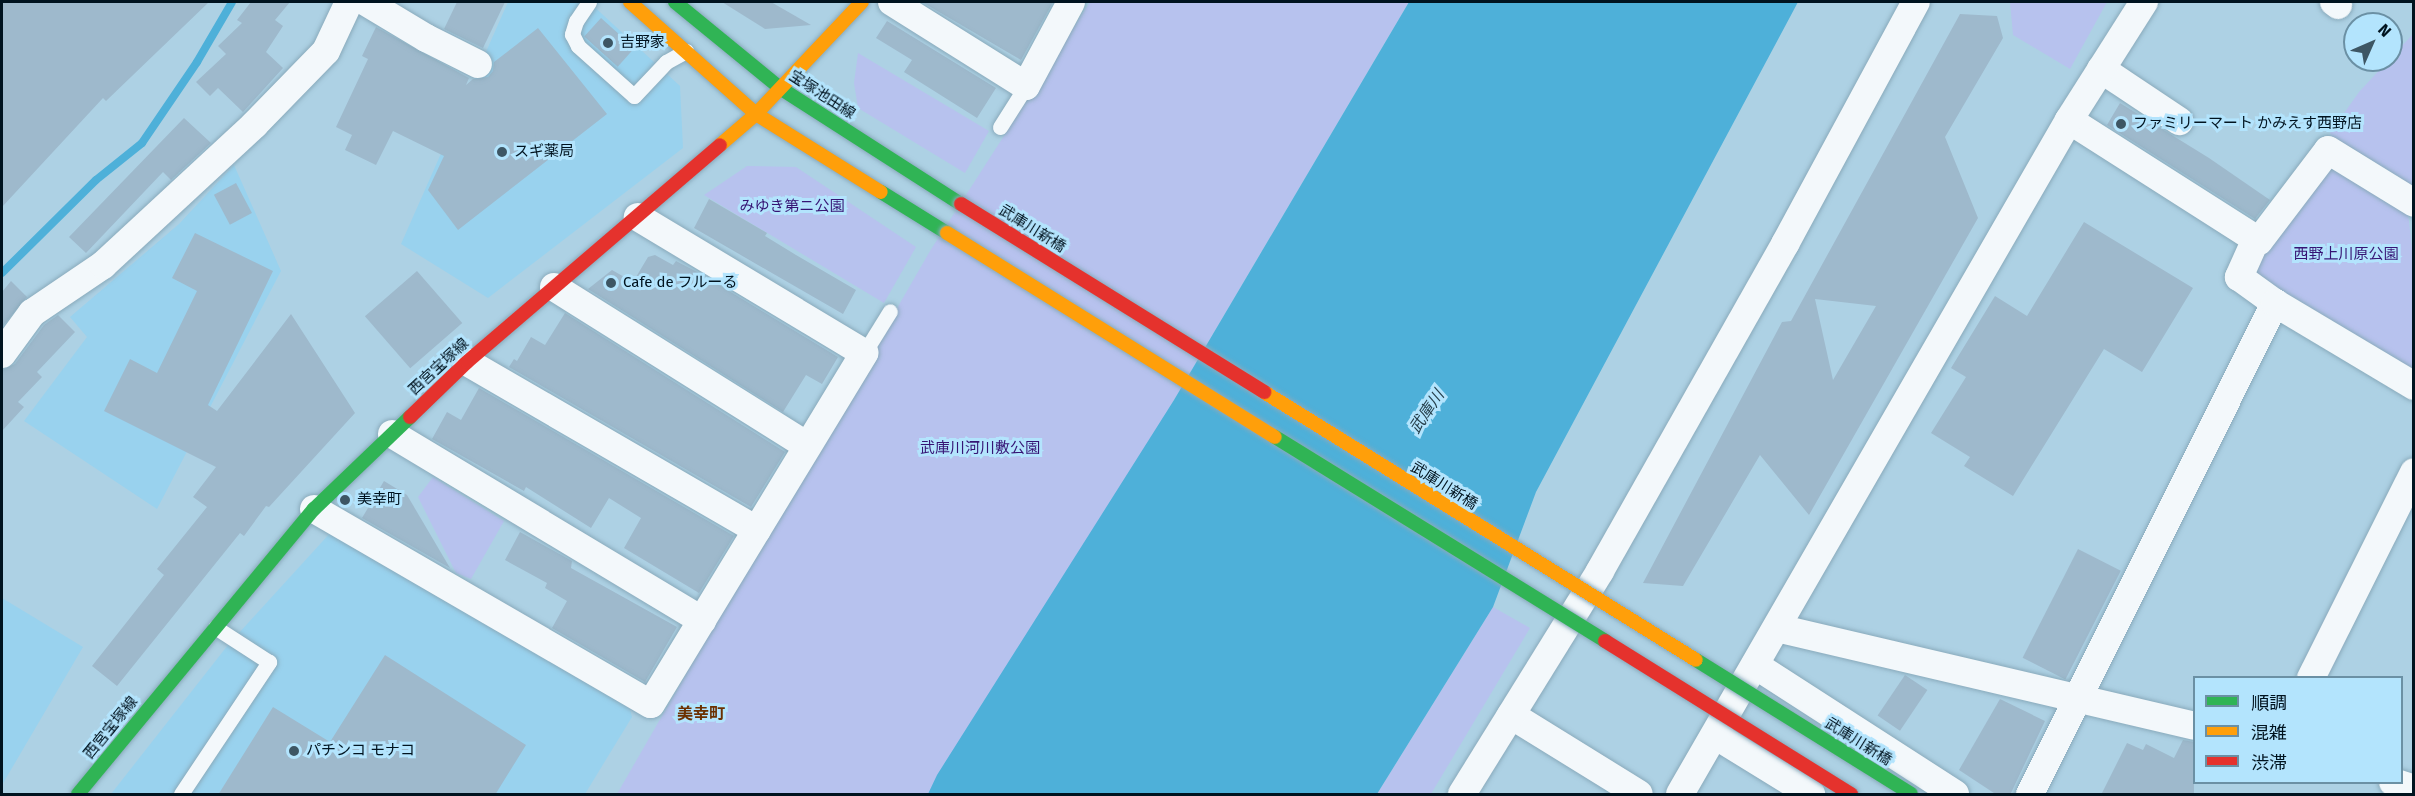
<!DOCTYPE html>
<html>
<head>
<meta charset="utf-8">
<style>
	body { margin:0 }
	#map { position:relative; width:2415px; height:796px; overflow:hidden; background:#add1e4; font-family:"Fira Sans","Noto Sans JP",sans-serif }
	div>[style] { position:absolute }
	.built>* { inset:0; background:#99d2ee }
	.green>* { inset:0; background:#b7c2ee }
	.water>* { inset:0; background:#4eb0d9 }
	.stream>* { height:8px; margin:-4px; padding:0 4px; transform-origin:4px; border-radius:4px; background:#4eb0d9 }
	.building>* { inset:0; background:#9eb9cc; transform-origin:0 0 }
	.roads { filter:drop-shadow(0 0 2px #89aabb) drop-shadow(0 0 2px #89aabb) }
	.lane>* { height:15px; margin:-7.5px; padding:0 7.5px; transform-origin:7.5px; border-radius:7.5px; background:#f3f8fb }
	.street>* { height:28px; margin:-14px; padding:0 14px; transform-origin:14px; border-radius:14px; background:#f3f8fb }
	.fast>* { height:14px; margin:-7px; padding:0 7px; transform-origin:7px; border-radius:7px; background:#30b455 }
	.slow>* { height:14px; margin:-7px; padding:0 7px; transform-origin:7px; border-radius:7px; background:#ff9f0a }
	.jam>* { height:14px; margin:-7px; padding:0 7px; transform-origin:7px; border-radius:7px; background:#e5322d }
	.bridges { filter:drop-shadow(0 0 2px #89aabb) drop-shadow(0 0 2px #89aabb) }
	.fast-bridge>* { height:14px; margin:-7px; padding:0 7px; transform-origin:7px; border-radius:7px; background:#30b455 }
	.slow-bridge>* { height:14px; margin:-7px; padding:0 7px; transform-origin:7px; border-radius:7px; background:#ff9f0a }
	.jam-bridge>* { height:14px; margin:-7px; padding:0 7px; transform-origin:7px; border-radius:7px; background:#e5322d }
	.dots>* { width:16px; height:16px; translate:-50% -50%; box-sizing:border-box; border:3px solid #b3e4fd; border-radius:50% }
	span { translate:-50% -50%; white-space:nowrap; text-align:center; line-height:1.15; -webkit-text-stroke:6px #b3e4fd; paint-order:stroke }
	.poi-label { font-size:15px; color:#00131f }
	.left { translate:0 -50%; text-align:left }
	.street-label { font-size:15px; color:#00131f }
	.park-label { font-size:15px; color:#361474 }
	.water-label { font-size:16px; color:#263f4b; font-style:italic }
	.neighbourhood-label { font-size:16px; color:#6b3000; font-weight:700 }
	.frame { position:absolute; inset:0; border:3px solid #00131f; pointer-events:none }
	.legend { position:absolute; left:2193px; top:676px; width:210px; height:108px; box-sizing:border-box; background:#b3e4fd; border:2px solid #6b90a4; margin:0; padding:8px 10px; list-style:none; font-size:18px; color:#00131f }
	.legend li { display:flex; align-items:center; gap:12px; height:30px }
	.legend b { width:30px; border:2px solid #6b90a4 }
	.north { position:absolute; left:2343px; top:12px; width:60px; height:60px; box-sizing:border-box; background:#b3e4fd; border:2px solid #6b90a4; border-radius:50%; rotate:45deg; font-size:16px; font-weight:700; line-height:24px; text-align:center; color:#00131f }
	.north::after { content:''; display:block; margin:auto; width:21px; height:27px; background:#3d5664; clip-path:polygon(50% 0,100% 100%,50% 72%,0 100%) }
</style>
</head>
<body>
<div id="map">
	<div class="built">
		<i style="clip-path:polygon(508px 2px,589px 2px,680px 86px,683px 148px,488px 298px,401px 244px)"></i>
		<i style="clip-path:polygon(234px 165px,281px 271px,157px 509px,24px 421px,87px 337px,70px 317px,179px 224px)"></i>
		<i style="clip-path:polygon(332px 531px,629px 706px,632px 717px,585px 794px,111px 794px,228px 645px)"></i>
		<i style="clip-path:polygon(2px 598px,83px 647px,2px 785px)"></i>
	</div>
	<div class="green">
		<i style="clip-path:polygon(1090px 2px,1409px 2px,1174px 400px,936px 794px,617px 794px,930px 251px)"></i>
		<i style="clip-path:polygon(2010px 2px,2107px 2px,2070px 69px,2013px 35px)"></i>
		<i style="clip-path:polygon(2413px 34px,2413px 194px,2337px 148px,2330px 133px,2359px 92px)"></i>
		<i style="clip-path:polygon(858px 53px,989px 131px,965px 173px,858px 108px,854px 83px)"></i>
		<i style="clip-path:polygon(2329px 163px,2407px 204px,2414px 266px,2413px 376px,2252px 276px,2252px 253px)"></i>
		<i style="clip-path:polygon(747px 166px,796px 167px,916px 247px,884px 303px,704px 195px)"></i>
		<i style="clip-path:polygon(433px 477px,504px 521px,471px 579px,456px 573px,418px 497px)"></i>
		<i style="clip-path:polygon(1493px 607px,1530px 628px,1431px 794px,1377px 794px)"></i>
	</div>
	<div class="water">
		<i style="clip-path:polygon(1409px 2px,1798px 2px,1536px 492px,1493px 607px,1377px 794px,928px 794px,937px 775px,1174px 400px)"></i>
	</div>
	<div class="stream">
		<i style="left:2px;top:273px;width:132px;rotate:-44.7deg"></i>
		<i style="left:96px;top:180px;width:59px;rotate:-38.8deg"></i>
		<i style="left:142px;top:143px;width:98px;rotate:-55.8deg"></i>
		<i style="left:197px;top:62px;width:69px;rotate:-59.7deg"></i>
	</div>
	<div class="building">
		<i style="clip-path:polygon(2px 2px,209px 2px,106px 101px,103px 98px,2px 207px)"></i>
		<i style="clip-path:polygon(251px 2px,290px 2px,275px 20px,283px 26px,266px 52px,283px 68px,243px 112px,218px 88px,210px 96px,196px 82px,226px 54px,218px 46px,242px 23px,237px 20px)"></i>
		<i style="clip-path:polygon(457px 2px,505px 2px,483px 48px,444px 29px)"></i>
		<i style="clip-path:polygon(722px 2px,771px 2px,811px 25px,765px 29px)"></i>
		<i style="clip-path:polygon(922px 2px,1053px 2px,1021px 60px)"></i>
		<i style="clip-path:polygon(evenodd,1960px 14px,1997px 16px,2003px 38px,1945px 137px,1978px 218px,1809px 515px,1760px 455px,1683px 586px,1643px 583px,1782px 322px,1791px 321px,1960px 14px,1815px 299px,1876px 306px,1833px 380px,1815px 299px)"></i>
		<i style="left:601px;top:18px;width:45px;height:25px;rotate:42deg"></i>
		<i style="clip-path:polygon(887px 21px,996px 88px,977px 118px,904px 72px,912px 60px,876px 38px)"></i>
		<i style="clip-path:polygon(376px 27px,469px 78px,466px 85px,473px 79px,488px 77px,493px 71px,494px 62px,538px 28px,607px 114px,458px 230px,428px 190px,444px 156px,393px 131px,376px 165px,345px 150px,352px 135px,336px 127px,368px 59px,362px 56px)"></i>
		<i style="clip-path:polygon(2120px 103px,2209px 158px,2270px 200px,2255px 219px,2107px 125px)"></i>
		<i style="clip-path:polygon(184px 118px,211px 143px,171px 180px,163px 172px,86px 253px,69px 237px)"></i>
		<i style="left:236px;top:183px;width:34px;height:25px;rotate:62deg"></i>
		<i style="clip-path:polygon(709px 199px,767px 233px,765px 236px,796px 255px,856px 290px,843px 314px,694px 228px)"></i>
		<i style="clip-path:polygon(2084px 222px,2193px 288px,2142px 372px,2104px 349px,2013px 496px,1964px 466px,1970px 457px,1931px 433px,1966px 377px,1951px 368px,1995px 296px,2027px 316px)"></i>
		<i style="clip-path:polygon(195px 233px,273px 271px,208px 405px,217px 411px,291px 314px,355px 413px,269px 507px,266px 506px,244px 536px,240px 533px,117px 686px,92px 666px,164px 575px,157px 569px,207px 507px,193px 497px,216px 467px,104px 411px,130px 359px,157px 373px,197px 291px,172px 278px)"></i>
		<i style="clip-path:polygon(655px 255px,673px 265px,676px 261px,701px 274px,838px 357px,822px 384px,806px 375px,783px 412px,588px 289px,612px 270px,633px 282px,648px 257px)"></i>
		<i style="left:417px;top:271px;width:69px;height:69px;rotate:49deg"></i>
		<i style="clip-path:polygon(11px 281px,27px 297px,2px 327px,2px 292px)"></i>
		<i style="clip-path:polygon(565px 313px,785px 452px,751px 507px,509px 367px,514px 359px,517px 361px,531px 337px,545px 345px)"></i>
		<i style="clip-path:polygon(58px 315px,75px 332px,37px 372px,42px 377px,18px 402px,24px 407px,2px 431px,2px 370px,15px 364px,44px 325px)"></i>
		<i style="clip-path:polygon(479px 388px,734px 536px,699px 593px,624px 548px,641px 518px,609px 498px,591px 528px,526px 487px,524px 491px,432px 439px,447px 412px,461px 420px)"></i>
		<i style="clip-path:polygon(384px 481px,407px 495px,450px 568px,362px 518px)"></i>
		<i style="clip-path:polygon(520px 532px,572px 561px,571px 568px,677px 627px,645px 682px,552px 628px,567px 601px,545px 588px,547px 583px,505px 560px)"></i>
		<i style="left:2078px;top:549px;width:48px;height:122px;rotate:27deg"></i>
		<i style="clip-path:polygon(385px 655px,526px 745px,495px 795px,218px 795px,273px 707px,330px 742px)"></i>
		<i style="left:1905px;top:675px;width:27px;height:49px;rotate:34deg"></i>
		<i style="clip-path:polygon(2000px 699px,2045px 721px,2010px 795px,1997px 795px,1959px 770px)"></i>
		<i style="clip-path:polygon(2183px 740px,2194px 742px,2194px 795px,2101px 795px,2127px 743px,2143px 750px,2146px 744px,2174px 758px)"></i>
	</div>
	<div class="roads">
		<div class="lane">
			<i style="left:589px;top:2px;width:23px;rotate:124deg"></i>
			<i style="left:576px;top:21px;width:14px;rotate:107deg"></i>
			<i style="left:572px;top:34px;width:13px;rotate:63deg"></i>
			<i style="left:578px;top:46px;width:75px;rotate:41.8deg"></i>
			<i style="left:634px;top:96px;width:47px;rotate:-46.7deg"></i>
			<i style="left:666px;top:62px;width:23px;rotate:-29deg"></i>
			<i style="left:1000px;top:127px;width:49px;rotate:-57.6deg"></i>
			<i style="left:864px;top:353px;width:49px;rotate:-58.2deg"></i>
			<i style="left:181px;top:794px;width:159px;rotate:-56.3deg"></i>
			<i style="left:269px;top:662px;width:64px;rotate:-147.1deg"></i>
		</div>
		<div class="street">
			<i style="left:366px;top:2px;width:70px;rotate:31deg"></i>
			<i style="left:426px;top:38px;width:58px;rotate:26.6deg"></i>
			<i style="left:892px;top:2px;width:158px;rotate:32.1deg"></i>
			<i style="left:1026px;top:86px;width:95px;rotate:-61.8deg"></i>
			<i style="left:2334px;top:2px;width:5px;rotate:37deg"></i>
			<i style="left:2101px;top:69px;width:94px;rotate:33.7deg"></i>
			<i style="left:2069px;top:120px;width:225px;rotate:32.5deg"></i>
			<i style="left:2259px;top:241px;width:114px;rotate:-52.8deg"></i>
			<i style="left:2328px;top:150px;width:101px;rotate:31.6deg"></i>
			<i style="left:2256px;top:239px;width:42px;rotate:114.1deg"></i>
			<i style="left:2239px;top:277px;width:44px;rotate:35.8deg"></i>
			<i style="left:554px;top:287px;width:299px;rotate:32.1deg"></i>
			<i style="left:2px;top:354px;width:51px;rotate:-53.8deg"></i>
			<i style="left:32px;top:313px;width:86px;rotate:-34.1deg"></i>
			<i style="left:103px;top:265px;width:206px;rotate:-42.8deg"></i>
			<i style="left:254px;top:125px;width:103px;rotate:-45.8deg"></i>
			<i style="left:326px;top:51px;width:54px;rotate:-64.9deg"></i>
			<i style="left:467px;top:362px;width:335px;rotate:30.1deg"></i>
			<i style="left:392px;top:434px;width:362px;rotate:31deg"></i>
			<i style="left:314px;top:509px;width:389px;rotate:30.1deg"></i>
			<i style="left:651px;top:704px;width:411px;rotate:-58.7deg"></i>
			<i style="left:864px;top:353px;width:264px;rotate:-149deg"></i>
			<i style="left:1777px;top:628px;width:428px;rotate:13.2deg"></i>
			<i style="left:1755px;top:665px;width:238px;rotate:32.8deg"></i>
			<i style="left:2311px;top:678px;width:230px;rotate:-63.4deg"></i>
			<i style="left:1511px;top:715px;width:150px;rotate:31.7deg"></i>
			<i style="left:1715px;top:735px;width:113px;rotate:31.6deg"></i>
			<i style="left:2393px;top:782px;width:22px;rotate:18deg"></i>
			<i style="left:1462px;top:794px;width:262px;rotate:-58.2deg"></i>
			<i style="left:1600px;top:571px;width:376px;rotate:-60.5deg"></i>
			<i style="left:1785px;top:244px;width:275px;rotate:-61.6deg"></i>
			<i style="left:1680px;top:794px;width:778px;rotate:-60.01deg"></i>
			<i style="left:2069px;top:120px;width:140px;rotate:-57.6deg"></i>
			<i style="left:2030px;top:794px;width:549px;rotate:-63.48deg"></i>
			<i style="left:2275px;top:303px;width:162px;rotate:30.8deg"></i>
		</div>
		<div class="fast">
			<i style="left:675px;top:2px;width:136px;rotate:39.3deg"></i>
			<i style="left:780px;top:88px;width:215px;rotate:32.7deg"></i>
			<i style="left:881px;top:192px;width:78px;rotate:31.8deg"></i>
			<i style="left:78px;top:794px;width:370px;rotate:-50.4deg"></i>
			<i style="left:314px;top:509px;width:133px;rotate:-43.8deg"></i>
		</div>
		<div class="slow">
			<i style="left:630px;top:2px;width:169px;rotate:41.6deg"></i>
			<i style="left:756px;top:114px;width:147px;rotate:32deg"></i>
			<i style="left:720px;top:145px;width:48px;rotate:-40.7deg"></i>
			<i style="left:756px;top:114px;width:154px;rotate:-46.6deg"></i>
		</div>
		<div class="jam">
			<i style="left:410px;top:417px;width:79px;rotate:-44deg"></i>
			<i style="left:467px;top:362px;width:333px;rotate:-40.6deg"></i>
		</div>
	</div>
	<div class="bridges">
		<div class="fast-bridge">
			<i style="left:1275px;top:437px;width:388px;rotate:31.7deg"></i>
			<i style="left:1696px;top:660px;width:253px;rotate:31.9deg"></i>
		</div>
		<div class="slow-bridge">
			<i style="left:947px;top:233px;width:386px;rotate:31.9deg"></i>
			<i style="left:1264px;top:392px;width:508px;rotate:31.81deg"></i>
		</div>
		<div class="jam-bridge">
			<i style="left:961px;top:204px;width:357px;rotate:31.8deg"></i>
			<i style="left:1605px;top:641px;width:290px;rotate:31.9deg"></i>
		</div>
	</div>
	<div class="dots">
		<i style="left:608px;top:43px;background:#3d5664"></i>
		<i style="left:2121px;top:124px;background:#3d5664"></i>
		<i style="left:502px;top:152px;background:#3d5664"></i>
		<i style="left:611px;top:283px;background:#3d5664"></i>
		<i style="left:345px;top:500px;background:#3d5664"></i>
		<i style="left:294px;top:751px;background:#3d5664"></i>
	</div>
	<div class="poi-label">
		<span class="left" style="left:620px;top:43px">吉野家</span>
		<span class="left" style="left:2133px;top:124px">ファミリーマート かみえす西野店</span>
		<span class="left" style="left:514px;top:152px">スギ薬局</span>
		<span class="left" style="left:623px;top:283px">Cafe de フルーる</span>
		<span class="left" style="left:357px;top:500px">美幸町</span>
		<span class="left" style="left:306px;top:751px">パチンコ モナコ</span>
	</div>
	<div class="street-label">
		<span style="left:822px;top:95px;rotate:33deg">宝塚池田線</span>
		<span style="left:1032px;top:229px;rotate:32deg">武庫川新橋</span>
		<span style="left:439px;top:367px;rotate:-43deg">西宮宝塚線</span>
		<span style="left:1444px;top:486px;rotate:32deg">武庫川新橋</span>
		<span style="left:111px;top:728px;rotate:-51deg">西宮宝塚線</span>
		<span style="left:1858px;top:742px;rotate:32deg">武庫川新橋</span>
	</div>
	<div class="park-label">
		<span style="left:792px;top:207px">みゆき第ニ公園</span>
		<span style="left:2346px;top:255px">西野上川原公園</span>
		<span style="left:980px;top:449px">武庫川河川敷公園</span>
	</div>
	<div class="water-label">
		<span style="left:1427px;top:412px;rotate:-56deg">武庫川</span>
	</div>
	<div class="neighbourhood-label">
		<span style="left:701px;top:714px">美幸町</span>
	</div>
	<div class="frame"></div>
	<ul class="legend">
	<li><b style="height:8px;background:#30b455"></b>順調</li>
	<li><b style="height:8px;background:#ff9f0a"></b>混雑</li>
	<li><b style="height:8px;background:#e5322d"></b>渋滞</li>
	</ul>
	<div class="north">N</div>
</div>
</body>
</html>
